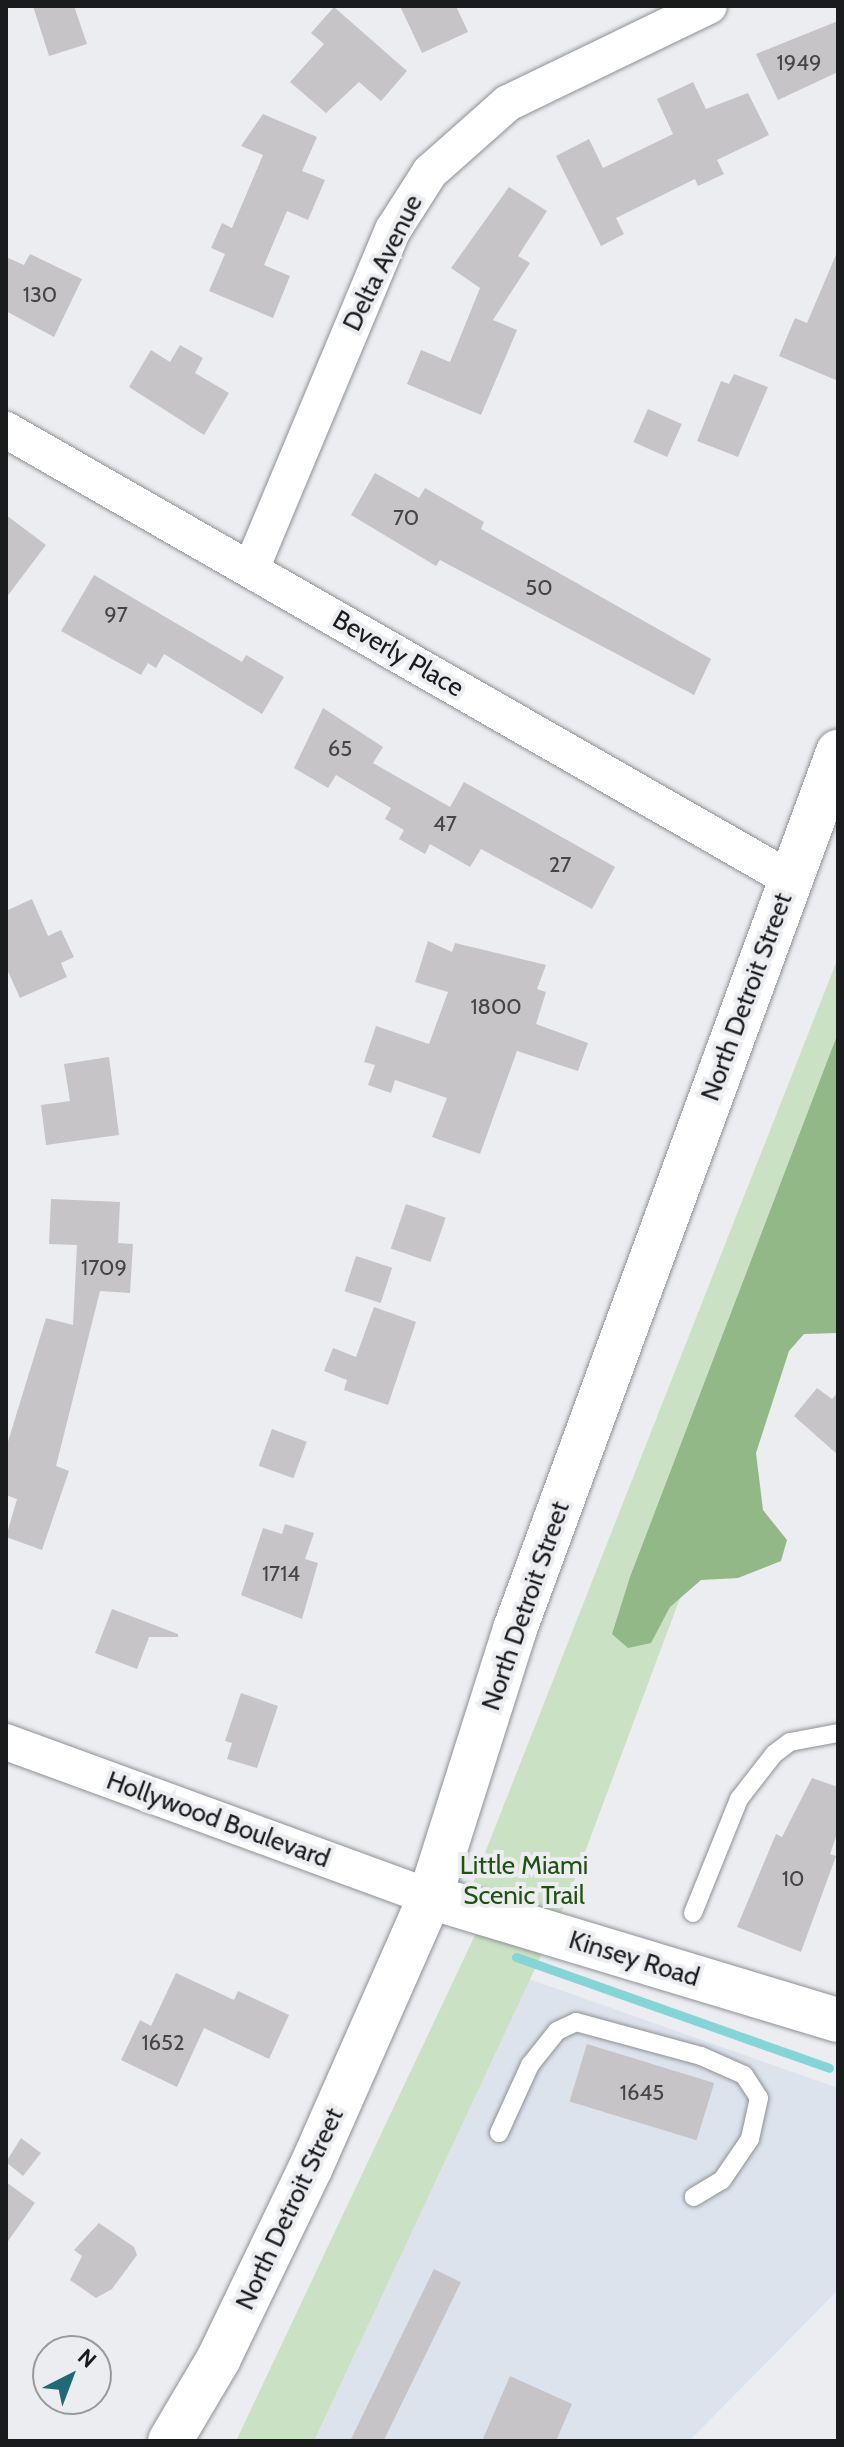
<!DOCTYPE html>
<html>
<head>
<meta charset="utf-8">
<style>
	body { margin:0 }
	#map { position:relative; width:844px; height:2447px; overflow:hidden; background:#ebedf1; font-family:Cabin,sans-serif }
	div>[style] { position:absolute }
	.built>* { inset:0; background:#dce3ed }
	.green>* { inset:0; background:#cae2c3 }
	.forest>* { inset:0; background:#92b888 }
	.stream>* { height:9px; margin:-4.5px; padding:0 4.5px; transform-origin:4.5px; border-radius:4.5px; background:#84d4d8 }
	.building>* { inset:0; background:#c7c4c8; transform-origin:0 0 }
	.roads { filter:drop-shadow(0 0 2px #8f9195) drop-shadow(0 0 2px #8f9195) }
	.service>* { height:18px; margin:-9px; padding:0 9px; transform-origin:9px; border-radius:9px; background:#fff }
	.minor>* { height:36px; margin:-18px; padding:0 18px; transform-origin:18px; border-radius:18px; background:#fff }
	.tertiary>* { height:44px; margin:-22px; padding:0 22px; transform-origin:22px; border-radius:22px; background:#fff }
	.trunk>* { height:44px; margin:-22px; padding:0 22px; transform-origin:22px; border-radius:22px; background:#fff }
	span { translate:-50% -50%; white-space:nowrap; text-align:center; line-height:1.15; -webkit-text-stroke:8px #ebedf1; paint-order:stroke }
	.number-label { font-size:22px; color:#454547 }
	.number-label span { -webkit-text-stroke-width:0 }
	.street-label { font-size:26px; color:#1a1b1c }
	.park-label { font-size:26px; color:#215110 }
	.frame { position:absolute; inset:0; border:8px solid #1a1b1c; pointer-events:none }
	.north { position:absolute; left:32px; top:2335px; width:80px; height:80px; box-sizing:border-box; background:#ebedf1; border:2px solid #97999c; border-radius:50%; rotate:42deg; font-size:22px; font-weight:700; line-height:32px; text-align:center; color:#1a1b1c }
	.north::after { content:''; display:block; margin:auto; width:28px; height:36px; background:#226977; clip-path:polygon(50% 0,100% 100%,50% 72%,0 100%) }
</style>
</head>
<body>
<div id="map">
	<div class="built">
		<i style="clip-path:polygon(529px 1979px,838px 2088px,838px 2290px,689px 2441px,314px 2441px)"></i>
	</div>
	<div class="green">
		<i style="clip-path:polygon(838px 958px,838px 1176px,567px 1900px,314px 2441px,236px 2441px,485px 1914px,464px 1906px)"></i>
	</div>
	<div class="forest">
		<i style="clip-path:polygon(838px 1033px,838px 1333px,804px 1334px,789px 1351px,756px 1453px,763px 1510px,787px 1540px,781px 1561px,738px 1578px,701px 1580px,670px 1607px,651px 1643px,628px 1648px,612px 1634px,630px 1577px)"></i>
	</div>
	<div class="stream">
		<i style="left:516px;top:1957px;width:332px;rotate:19.5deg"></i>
	</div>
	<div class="building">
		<i style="clip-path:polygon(33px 6px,74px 6px,87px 44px,49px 56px)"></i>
		<i style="clip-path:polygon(400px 6px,456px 6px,468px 32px,422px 53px)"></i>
		<i style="clip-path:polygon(334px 7px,407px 71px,381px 101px,359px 82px,326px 113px,290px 82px,324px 44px,311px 33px)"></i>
		<i style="clip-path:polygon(838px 21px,838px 72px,778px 100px,756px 54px)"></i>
		<i style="clip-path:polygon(693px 82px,706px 109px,748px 93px,769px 135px,717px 160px,724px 174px,698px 186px,695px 179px,616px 218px,624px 234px,601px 246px,556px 156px,589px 139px,603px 168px,673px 134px,657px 99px)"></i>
		<i style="clip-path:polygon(263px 114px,317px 137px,302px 171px,325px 180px,308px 220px,287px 211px,264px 265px,290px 276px,273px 318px,209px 291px,225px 254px,211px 248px,222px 223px,232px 228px,263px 155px,241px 146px)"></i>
		<i style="clip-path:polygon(509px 187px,547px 211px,518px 256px,530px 263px,493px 320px,517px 330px,481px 415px,407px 384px,421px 350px,450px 362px,480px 288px,451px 268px)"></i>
		<i style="clip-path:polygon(838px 250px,838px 381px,779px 356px,795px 318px,807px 323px)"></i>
		<i style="clip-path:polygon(30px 254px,82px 279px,54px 337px,6px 311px,6px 257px,24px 265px)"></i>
		<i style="clip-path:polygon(180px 345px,203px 358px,195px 373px,229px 393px,204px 435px,129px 387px,151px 350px,170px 362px)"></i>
		<i style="clip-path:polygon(734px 374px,768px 387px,738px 457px,697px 441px,721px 381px,729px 384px)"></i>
		<i style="left:648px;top:409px;width:37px;height:36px;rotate:24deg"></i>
		<i style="clip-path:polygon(375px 473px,419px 498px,425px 488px,484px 522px,481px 529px,711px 659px,694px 695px,440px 560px,436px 566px,351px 515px)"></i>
		<i style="clip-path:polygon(6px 515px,46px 545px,6px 598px)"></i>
		<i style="clip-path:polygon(94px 575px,242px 662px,246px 655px,284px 677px,262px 714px,164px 654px,156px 668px,148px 663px,141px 675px,61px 631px)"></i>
		<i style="clip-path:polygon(323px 708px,383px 747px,373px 763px,450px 807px,464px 782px,615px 867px,592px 909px,481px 849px,470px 867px,430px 844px,425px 854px,399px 839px,404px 830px,385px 819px,391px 808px,336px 775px,328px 788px,294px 768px)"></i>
		<i style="clip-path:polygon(32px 899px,48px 936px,61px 930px,74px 957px,61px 963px,67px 977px,20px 998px,6px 967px,6px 911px)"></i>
		<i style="clip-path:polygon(428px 941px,452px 952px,455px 943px,546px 965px,537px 989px,546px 992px,536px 1024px,588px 1043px,578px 1071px,517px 1051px,480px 1154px,432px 1137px,447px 1098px,395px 1080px,391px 1093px,368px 1085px,375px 1065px,364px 1062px,376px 1026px,429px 1044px,448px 992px,415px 982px)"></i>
		<i style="clip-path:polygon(109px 1057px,119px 1135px,46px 1145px,41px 1105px,70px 1101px,64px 1064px)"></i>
		<i style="clip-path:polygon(51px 1199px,120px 1202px,118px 1243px,133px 1244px,130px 1293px,100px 1291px,56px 1466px,69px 1471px,42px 1550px,6px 1537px,17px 1499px,6px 1495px,6px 1448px,46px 1318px,73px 1325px,77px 1245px,49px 1244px)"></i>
		<i style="left:406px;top:1204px;width:42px;height:47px;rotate:19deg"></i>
		<i style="left:356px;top:1256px;width:38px;height:37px;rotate:18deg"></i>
		<i style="clip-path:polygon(374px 1307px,416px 1322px,388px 1405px,344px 1390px,347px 1380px,324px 1371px,333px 1348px,356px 1357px)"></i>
		<i style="clip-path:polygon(817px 1388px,832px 1399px,838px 1392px,838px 1455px,794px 1416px)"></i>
		<i style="left:272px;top:1429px;width:37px;height:39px;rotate:20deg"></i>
		<i style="clip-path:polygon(285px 1524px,314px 1533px,305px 1559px,318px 1563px,302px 1619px,241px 1595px,263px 1528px,282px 1534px)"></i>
		<i style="clip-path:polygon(112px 1609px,178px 1634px,178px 1637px,149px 1637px,137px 1669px,95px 1653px)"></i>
		<i style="clip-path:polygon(241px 1693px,278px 1706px,257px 1768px,227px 1759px,232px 1743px,225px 1741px)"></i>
		<i style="clip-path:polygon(812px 1778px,838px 1787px,838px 1831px,830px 1854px,836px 1856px,801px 1952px,737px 1927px,776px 1834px,782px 1837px)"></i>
		<i style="clip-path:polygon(176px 1973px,234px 2000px,238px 1991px,289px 2015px,269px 2059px,204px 2028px,177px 2087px,121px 2060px,140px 2020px,151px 2026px)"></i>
		<i style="left:587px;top:2044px;width:133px;height:60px;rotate:17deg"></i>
		<i style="clip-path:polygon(21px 2138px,41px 2153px,23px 2176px,6px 2162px)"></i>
		<i style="clip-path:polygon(6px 2182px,35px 2203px,6px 2244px)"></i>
		<i style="clip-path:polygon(99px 2223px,134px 2247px,137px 2255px,112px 2289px,96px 2298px,70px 2280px,82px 2256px,74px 2250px)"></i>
		<i style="left:434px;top:2269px;width:30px;height:189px;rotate:26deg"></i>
		<i style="clip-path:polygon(510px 2376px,572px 2404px,556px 2441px,482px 2441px)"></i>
	</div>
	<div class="roads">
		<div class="service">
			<i style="left:693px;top:1913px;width:123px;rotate:-68deg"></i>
			<i style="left:739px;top:1799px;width:57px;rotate:-52.1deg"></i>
			<i style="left:774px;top:1754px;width:20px;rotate:-37deg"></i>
			<i style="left:790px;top:1742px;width:49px;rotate:-10.6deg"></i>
			<i style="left:499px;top:2133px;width:75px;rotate:-65.5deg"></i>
			<i style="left:530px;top:2065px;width:43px;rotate:-51.5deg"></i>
			<i style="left:557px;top:2031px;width:21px;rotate:-25deg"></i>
			<i style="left:576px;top:2022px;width:130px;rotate:15.2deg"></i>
			<i style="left:701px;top:2056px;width:47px;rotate:23.8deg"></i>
			<i style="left:744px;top:2075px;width:27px;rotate:57deg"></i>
			<i style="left:759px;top:2098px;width:42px;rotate:102.4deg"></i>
			<i style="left:750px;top:2139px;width:50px;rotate:124.3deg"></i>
			<i style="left:722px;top:2180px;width:33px;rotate:149deg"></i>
		</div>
		<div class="minor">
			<i style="left:6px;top:430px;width:903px;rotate:29.8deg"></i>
			<i style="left:251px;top:569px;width:368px;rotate:-67.3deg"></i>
			<i style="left:393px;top:230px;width:69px;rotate:-57.5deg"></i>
			<i style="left:430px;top:172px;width:104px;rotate:-41.5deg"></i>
			<i style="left:508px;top:103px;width:223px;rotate:-25.8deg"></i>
			<i style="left:6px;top:1742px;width:451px;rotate:20.1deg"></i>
		</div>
		<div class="tertiary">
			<i style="left:430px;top:1897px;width:426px;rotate:16.8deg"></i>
		</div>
		<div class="trunk">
			<i style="left:170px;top:2441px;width:96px;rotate:-59.4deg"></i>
			<i style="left:219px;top:2358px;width:212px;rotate:-64.3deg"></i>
			<i style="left:311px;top:2167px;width:295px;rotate:-66.2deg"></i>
			<i style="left:430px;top:1897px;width:281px;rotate:-72.4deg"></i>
			<i style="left:515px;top:1629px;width:935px;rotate:-69.78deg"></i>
		</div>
	</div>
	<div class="number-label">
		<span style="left:799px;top:63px">1949</span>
		<span style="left:40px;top:295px">130</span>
		<span style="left:406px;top:518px">70</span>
		<span style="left:539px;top:588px">50</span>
		<span style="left:116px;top:615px">97</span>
		<span style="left:340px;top:749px">65</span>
		<span style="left:445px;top:824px">47</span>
		<span style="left:560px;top:865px">27</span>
		<span style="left:496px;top:1007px">1800</span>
		<span style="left:104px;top:1268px">1709</span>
		<span style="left:281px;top:1574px">1714</span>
		<span style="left:793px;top:1879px">10</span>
		<span style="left:163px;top:2043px">1652</span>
		<span style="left:642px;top:2093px">1645</span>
	</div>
	<div class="street-label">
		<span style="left:383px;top:263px;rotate:-64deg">Delta Avenue</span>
		<span style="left:398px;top:654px;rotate:30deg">Beverly Place</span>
		<span style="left:747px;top:997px;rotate:-70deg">North Detroit Street</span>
		<span style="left:526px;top:1606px;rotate:-71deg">North Detroit Street</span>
		<span style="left:218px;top:1820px;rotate:20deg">Hollywood Boulevard</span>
		<span style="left:634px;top:1959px;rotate:17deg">Kinsey Road</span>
		<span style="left:290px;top:2209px;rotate:-65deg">North Detroit Street</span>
	</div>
	<div class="park-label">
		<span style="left:524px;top:1881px">Little Miami<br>Scenic Trail</span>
	</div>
	<div class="frame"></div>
	<div class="north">N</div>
</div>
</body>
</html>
